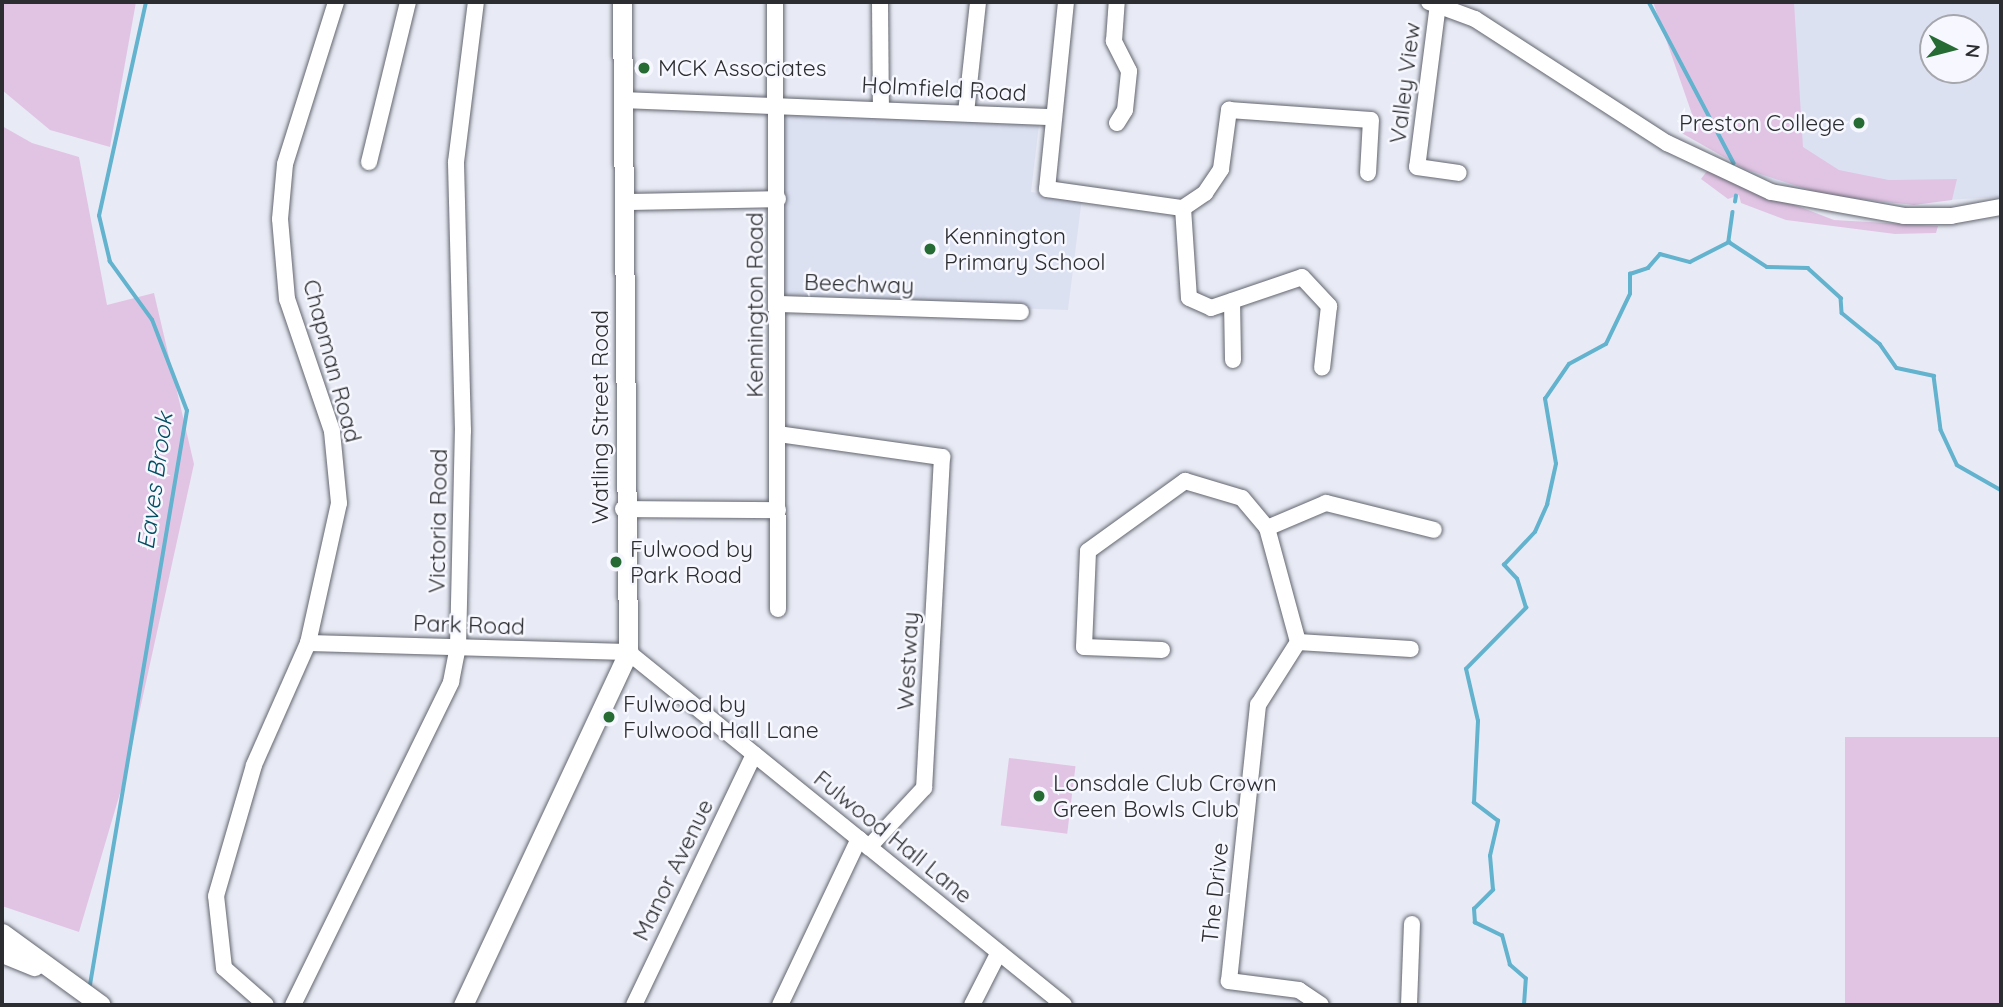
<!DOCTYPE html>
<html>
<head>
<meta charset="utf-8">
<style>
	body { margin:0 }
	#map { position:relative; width:2003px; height:1007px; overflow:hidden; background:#e8ebf5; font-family:Quicksand,sans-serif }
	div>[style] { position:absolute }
	.built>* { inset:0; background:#dce1f2 }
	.green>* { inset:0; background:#e1c4e4; transform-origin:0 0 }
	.stream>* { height:3.5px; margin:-1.75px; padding:0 1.75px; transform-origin:1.75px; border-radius:1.75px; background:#63b2ce }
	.roads { filter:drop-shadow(0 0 2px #63666f) drop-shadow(0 0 2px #63666f) }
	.minor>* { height:16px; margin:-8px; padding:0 8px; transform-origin:8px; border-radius:8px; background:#fff }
	.major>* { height:19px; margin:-9.5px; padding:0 9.5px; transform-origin:9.5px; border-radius:9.5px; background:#fff }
	.dots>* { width:19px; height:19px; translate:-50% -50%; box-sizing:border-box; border:4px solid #f7f8ff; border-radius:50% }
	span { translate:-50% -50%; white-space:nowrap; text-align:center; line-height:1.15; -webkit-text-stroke:5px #f7f8ff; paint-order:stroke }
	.poi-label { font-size:23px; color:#2c2d31 }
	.left { translate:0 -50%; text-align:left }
	.right { translate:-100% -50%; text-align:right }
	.street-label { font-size:23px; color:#2c2d31 }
	.water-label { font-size:24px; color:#054d61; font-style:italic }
	.frame { position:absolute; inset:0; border:4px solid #2c2d31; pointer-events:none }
	.north { position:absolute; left:1919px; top:14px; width:70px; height:70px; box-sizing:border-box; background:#f7f8ff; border:2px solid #a6a7ad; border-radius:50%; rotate:96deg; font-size:19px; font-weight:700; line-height:28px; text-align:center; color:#2c2d31 }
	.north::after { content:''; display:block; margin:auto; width:24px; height:32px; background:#266a34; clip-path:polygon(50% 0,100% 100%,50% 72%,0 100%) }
</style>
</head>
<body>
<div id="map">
	<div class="built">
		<i style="clip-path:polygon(evenodd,1655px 2px,2001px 2px,2001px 197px,1871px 204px,1814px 194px,1739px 170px,1655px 2px,1933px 28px,1975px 28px,1975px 70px,1933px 70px,1933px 28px)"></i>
		<i style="clip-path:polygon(784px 114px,1039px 125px,1031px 192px,1082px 198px,1068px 310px,785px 301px)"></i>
	</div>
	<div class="green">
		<i style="clip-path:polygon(2px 2px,136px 2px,110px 147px,50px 130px,2px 90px)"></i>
		<i style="clip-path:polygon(1653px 2px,1794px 2px,1803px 147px,1839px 170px,1889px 180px,1957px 179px,1952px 200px,1914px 205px,1825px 195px,1745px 169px,1678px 131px,1695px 132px,1693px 117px)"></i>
		<i style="clip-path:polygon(2px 126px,32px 143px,79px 157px,107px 305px,154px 293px,194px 464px,126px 773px,79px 932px,2px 906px)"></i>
		<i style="clip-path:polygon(1707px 171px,1834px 220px,1938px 226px,1936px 233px,1895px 234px,1786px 220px,1741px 203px,1739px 195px,1728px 199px,1701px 179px)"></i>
		<i style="left:2001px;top:737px;width:268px;height:156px;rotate:90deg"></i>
		<i style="left:1009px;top:758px;width:67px;height:68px;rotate:7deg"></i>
	</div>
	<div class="stream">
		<i style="left:1649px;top:2px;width:182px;rotate:62.2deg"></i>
		<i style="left:1735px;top:202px;width:6px;rotate:-81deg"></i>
		<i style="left:1733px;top:212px;width:30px;rotate:98deg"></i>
		<i style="left:1729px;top:242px;width:45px;rotate:33.3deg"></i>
		<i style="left:1767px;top:267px;width:41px;rotate:1.4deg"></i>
		<i style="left:1808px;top:268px;width:45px;rotate:42.3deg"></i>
		<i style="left:1841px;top:298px;width:15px;rotate:86deg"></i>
		<i style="left:1842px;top:313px;width:49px;rotate:39.2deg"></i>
		<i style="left:1880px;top:344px;width:29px;rotate:55deg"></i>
		<i style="left:1897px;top:368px;width:38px;rotate:12deg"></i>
		<i style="left:1934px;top:376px;width:54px;rotate:82.6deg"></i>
		<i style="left:1941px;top:430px;width:38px;rotate:65deg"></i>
		<i style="left:1957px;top:465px;width:51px;rotate:29.6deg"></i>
		<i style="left:90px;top:985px;width:582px;rotate:-80.41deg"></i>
		<i style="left:187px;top:411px;width:97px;rotate:-111deg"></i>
		<i style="left:152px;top:320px;width:72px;rotate:-125.9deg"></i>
		<i style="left:110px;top:262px;width:47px;rotate:-103.4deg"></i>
		<i style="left:99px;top:216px;width:219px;rotate:-77.6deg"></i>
		<i style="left:1524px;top:1005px;width:26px;rotate:-86deg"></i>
		<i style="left:1526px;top:979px;width:21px;rotate:-139deg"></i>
		<i style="left:1510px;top:965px;width:30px;rotate:-105deg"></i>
		<i style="left:1502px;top:936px;width:30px;rotate:-154deg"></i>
		<i style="left:1475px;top:923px;width:14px;rotate:-94deg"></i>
		<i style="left:1474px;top:909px;width:27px;rotate:-45deg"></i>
		<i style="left:1493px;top:890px;width:34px;rotate:-95deg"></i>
		<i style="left:1490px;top:856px;width:36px;rotate:-77deg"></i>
		<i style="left:1498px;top:821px;width:30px;rotate:-143deg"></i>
		<i style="left:1474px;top:803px;width:82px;rotate:-87.2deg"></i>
		<i style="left:1478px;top:721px;width:53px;rotate:-103deg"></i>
		<i style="left:1466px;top:669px;width:86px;rotate:-45.5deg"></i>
		<i style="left:1526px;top:608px;width:30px;rotate:-107deg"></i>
		<i style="left:1517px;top:579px;width:19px;rotate:-133deg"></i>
		<i style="left:1504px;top:565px;width:45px;rotate:-46.8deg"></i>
		<i style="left:1535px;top:532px;width:30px;rotate:-66deg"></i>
		<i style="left:1547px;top:505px;width:42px;rotate:-77.6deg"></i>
		<i style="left:1556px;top:464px;width:66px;rotate:-99.6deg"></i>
		<i style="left:1545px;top:399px;width:42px;rotate:-55.6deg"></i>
		<i style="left:1569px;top:364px;width:42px;rotate:-28.4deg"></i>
		<i style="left:1606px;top:344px;width:55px;rotate:-64.4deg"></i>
		<i style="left:1630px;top:294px;width:20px;rotate:-90deg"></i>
		<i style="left:1630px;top:274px;width:19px;rotate:-18deg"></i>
		<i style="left:1648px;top:268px;width:18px;rotate:-49deg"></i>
		<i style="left:1660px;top:254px;width:31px;rotate:15deg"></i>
		<i style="left:1690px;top:262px;width:44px;rotate:-27.1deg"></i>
	</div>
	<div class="roads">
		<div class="minor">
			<i style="left:775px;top:2px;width:607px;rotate:89.72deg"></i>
			<i style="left:880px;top:2px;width:107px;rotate:89.5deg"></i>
			<i style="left:1066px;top:2px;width:188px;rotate:95.8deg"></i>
			<i style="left:1047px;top:189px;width:137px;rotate:8deg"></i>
			<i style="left:1183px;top:208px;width:27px;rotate:-34deg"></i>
			<i style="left:1205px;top:193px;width:29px;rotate:-56deg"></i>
			<i style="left:1221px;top:169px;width:60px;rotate:-82.3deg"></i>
			<i style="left:1229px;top:110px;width:142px;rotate:4deg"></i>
			<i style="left:1371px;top:120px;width:53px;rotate:93.2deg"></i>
			<i style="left:1429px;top:2px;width:49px;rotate:20.3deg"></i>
			<i style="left:1475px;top:19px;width:229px;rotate:32.9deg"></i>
			<i style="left:1667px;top:143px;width:115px;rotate:25.2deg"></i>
			<i style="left:1771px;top:192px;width:135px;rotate:10.2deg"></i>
			<i style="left:1904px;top:216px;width:47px"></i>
			<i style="left:1951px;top:216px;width:51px;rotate:-10.2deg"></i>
			<i style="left:1438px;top:4px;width:164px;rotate:97.3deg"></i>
			<i style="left:1417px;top:167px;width:42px;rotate:8.1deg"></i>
			<i style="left:622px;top:100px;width:432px;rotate:2.3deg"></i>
			<i style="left:966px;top:113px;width:112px;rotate:-83.8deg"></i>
			<i style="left:1117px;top:123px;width:15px;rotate:-58deg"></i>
			<i style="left:1125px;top:110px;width:39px;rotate:-84deg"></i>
			<i style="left:1129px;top:71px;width:34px;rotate:-117deg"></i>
			<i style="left:1114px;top:41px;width:39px;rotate:-86deg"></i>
			<i style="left:369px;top:162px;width:165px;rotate:-76.3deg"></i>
			<i style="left:624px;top:202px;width:154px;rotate:-1.1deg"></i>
			<i style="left:1183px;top:208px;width:90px;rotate:86.2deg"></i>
			<i style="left:1189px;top:298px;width:24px;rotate:24deg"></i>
			<i style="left:1211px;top:308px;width:96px;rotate:-18.8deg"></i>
			<i style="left:1302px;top:277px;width:40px;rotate:47deg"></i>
			<i style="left:1329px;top:306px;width:62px;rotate:96.4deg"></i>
			<i style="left:1232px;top:301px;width:59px;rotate:89deg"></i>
			<i style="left:780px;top:304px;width:241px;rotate:1.9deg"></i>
			<i style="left:778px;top:434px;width:166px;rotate:8deg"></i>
			<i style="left:942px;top:457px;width:331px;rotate:93.1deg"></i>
			<i style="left:924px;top:788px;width:81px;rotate:133deg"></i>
			<i style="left:623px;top:509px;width:155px;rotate:0.4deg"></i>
			<i style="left:1298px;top:642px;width:113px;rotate:3.5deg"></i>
			<i style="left:308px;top:643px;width:320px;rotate:1.6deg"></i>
			<i style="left:628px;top:652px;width:561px;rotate:38.99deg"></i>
			<i style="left:1162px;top:650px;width:78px;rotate:-177.8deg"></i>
			<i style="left:1084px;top:647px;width:96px;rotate:-87.6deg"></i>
			<i style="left:1088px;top:551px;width:120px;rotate:-35.8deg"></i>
			<i style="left:1185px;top:481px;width:59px;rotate:16.6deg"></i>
			<i style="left:1242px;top:498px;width:39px;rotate:50deg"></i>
			<i style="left:266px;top:1005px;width:56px;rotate:-138.6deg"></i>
			<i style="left:224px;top:968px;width:72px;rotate:-96.3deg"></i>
			<i style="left:216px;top:896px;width:136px;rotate:-73.8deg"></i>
			<i style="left:254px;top:765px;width:133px;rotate:-66.1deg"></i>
			<i style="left:308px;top:643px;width:143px;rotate:-77.5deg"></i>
			<i style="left:339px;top:503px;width:72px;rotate:-95.6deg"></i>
			<i style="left:332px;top:431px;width:139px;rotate:-108.8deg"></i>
			<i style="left:287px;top:299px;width:80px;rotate:-95deg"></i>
			<i style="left:280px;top:219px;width:55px;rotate:-84.8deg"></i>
			<i style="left:285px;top:164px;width:170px;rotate:-72.5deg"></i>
			<i style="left:293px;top:1005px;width:360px;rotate:-63.9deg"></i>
			<i style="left:451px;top:682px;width:36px;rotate:-79deg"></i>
			<i style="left:458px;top:647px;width:216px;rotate:-88.7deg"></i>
			<i style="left:463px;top:431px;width:269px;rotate:-91.5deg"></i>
			<i style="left:456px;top:162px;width:161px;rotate:-82.9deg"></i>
			<i style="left:634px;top:1005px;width:278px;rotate:-64.4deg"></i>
			<i style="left:780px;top:1005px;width:184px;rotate:-64.6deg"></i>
			<i style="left:972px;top:1005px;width:59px;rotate:-63deg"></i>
			<i style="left:1321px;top:1005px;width:27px;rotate:-146deg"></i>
			<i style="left:1299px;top:990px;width:71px;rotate:-172.7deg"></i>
			<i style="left:1229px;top:981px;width:278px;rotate:-84deg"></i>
			<i style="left:1258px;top:705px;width:75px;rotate:-57.6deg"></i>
			<i style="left:1298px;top:642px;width:118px;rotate:-105.2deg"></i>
			<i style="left:1267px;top:528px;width:64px;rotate:-23deg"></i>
			<i style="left:1326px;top:503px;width:111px;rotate:14deg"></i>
			<i style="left:1409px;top:1005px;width:81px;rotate:-87.9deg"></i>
		</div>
		<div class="major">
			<i style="left:2px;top:933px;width:122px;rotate:36deg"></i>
			<i style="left:2px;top:953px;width:35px;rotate:22deg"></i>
			<i style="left:463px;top:1005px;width:390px;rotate:-64.9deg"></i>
			<i style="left:628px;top:652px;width:650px;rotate:-90.53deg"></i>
		</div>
	</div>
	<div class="dots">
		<i style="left:644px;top:68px;background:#266a34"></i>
		<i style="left:1859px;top:123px;background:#266a34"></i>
		<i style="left:930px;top:249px;background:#266a34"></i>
		<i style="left:616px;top:562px;background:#266a34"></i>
		<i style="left:609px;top:717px;background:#266a34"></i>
		<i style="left:1039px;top:796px;background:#266a34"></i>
	</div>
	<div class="poi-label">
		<span class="left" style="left:658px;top:68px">MCK Associates</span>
		<span class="right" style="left:1845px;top:123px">Preston College</span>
		<span class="left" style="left:944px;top:249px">Kennington<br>Primary School</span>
		<span class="left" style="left:630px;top:562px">Fulwood by<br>Park Road</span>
		<span class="left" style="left:623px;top:717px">Fulwood by<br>Fulwood Hall Lane</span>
		<span class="left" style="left:1053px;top:796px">Lonsdale Club Crown<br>Green Bowls Club</span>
	</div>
	<div class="street-label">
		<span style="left:1405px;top:83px;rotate:-83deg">Valley View</span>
		<span style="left:944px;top:89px;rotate:3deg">Holmfield Road</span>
		<span style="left:859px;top:284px;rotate:2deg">Beechway</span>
		<span style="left:755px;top:305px;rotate:-90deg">Kennington Road</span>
		<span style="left:332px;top:361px;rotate:75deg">Chapman Road</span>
		<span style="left:600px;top:417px;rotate:-90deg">Watling Street Road</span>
		<span style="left:438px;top:521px;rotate:-89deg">Victoria Road</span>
		<span style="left:469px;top:625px;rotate:2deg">Park Road</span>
		<span style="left:908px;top:661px;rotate:-87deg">Westway</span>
		<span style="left:893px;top:837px;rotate:39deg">Fulwood Hall Lane</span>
		<span style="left:673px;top:870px;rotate:-64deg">Manor Avenue</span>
		<span style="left:1215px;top:893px;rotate:-84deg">The Drive</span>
	</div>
	<div class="water-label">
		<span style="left:155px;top:481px;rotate:-82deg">Eaves Brook</span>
	</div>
	<div class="frame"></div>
	<div class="north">N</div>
</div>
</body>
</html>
